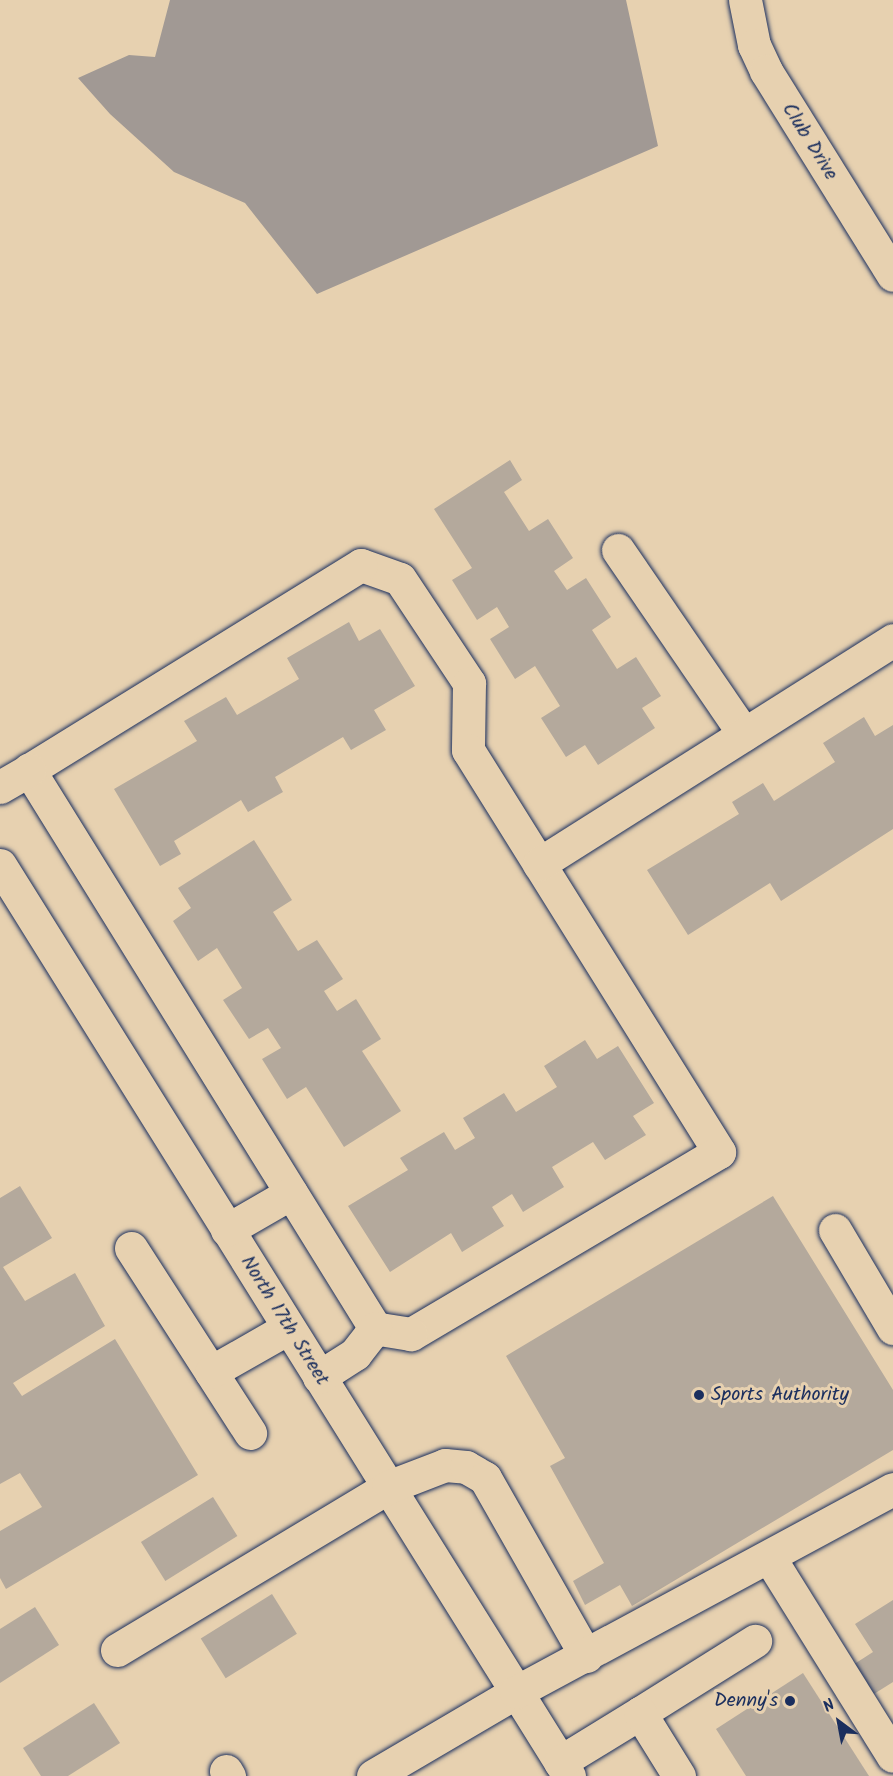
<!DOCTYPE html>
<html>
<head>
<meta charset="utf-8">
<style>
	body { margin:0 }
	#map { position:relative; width:893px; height:1776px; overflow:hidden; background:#e7d1b0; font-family:Kalam,sans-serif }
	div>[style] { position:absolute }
	.water>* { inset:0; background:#a19994 }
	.building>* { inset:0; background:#b4a99c; transform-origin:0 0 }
	.roads { filter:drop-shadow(0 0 2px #1b2f5e) drop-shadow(0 0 2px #1b2f5e) }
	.minor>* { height:33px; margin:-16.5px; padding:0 16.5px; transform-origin:16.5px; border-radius:16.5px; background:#e7d1b0 }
	.dots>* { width:16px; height:16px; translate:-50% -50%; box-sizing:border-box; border:3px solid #e7d1b0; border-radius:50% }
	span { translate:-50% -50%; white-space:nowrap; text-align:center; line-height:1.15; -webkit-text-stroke:6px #e7d1b0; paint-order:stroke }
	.street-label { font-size:20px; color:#1b2f5e }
	.poi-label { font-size:20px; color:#1b2f5e }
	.left { translate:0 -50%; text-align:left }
	.right { translate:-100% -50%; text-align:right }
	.north { position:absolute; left:809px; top:1692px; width:60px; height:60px; -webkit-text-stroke:4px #e7d1b0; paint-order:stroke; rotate:328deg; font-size:16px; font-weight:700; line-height:24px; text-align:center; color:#1b2f5e }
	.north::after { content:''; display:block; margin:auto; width:21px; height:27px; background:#1b2f5e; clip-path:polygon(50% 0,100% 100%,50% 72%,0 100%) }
</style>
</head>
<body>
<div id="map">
	<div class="water">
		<i style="clip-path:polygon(170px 0,626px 0,658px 146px,317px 294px,245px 203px,174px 172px,110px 114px,78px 78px,129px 55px,155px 57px)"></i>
	</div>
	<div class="building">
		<i style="clip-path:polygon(510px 460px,522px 480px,504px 492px,529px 531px,548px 519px,573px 558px,554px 571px,567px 590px,586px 578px,611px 617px,592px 630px,617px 669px,636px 657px,661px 696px,642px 708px,655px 728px,598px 765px,585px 745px,566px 757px,541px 718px,560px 706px,535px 666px,515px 679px,490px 639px,509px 627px,497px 607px,477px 620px,452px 580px,472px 568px,434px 509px)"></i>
		<i style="clip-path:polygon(349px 622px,359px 641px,380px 629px,415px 686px,374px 710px,386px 730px,351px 750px,343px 737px,275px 777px,283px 792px,248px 812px,241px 800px,174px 841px,181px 854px,160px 866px,114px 789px,197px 741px,184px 721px,226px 697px,237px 715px,299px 679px,287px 658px)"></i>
		<i style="clip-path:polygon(864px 717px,875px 736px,893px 725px,893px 829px,781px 901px,770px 883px,688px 935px,647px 870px,739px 814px,732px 802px,763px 783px,774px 801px,835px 762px,823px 743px)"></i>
		<i style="clip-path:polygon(254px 840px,292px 900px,273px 912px,298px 951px,317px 940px,343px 979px,324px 991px,337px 1011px,356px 999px,381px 1039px,362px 1051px,401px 1111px,344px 1147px,306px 1087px,287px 1099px,262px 1059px,281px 1048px,268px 1028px,249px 1039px,223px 1000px,242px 988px,217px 948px,198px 961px,173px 921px,191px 908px,178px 888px)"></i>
		<i style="clip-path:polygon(585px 1040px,597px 1059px,618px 1046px,654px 1103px,633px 1116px,646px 1135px,605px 1160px,593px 1142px,552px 1167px,564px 1187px,523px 1212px,512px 1194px,492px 1207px,504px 1226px,462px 1252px,451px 1233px,390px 1272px,348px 1206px,408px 1170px,400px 1158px,444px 1132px,455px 1150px,475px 1138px,463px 1118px,504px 1093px,516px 1112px,557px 1087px,544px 1066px)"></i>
		<i style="clip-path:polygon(20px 1186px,52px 1238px,3px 1267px,25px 1301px,75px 1273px,105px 1326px,13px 1383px,22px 1396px,115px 1339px,198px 1475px,6px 1589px,0 1578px,0 1531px,42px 1507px,20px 1473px,0 1484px,0 1198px)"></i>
		<i style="clip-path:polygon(773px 1196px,893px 1390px,893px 1450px,632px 1606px,620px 1585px,585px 1605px,573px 1581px,604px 1563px,550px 1466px,565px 1458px,506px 1356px)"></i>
		<i style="left:213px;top:1497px;width:46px;height:85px;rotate:58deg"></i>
		<i style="left:272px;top:1594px;width:47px;height:84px;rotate:58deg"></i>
		<i style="clip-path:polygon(893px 1600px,893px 1682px,850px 1709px,831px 1679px,873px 1652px,855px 1624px)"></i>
		<i style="clip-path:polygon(35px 1607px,59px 1645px,0 1683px,0 1629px)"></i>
		<i style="clip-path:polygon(803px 1673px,869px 1776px,746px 1776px,716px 1729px)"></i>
		<i style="clip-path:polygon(94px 1703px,120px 1743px,68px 1776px,41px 1776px,23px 1748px)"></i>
	</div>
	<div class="roads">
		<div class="minor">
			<i style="left:745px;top:0;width:46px;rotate:78.7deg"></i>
			<i style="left:754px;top:45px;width:29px;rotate:65deg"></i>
			<i style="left:766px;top:71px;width:240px;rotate:58.1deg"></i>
			<i style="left:618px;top:550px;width:223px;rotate:55.6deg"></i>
			<i style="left:361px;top:565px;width:41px;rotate:19.7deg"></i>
			<i style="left:400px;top:579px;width:125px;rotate:56.4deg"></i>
			<i style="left:469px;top:683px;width:67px;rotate:90.9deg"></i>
			<i style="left:468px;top:750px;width:474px;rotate:58deg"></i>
			<i style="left:719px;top:1152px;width:358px;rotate:149.4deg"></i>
			<i style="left:411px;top:1334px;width:36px;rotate:-171deg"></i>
			<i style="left:375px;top:1328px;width:657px;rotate:-121.8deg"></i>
			<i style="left:29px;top:770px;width:390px;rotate:-31.7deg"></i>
			<i style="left:0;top:787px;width:34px;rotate:-30deg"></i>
			<i style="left:539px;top:864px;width:419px;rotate:-32.3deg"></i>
			<i style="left:0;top:865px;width:1074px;rotate:58.01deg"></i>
			<i style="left:227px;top:1230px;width:74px;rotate:-30deg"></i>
			<i style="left:835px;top:1230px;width:114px;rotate:59.4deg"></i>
			<i style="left:131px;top:1248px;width:220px;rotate:57.2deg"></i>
			<i style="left:211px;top:1372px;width:89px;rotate:-29.7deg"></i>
			<i style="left:319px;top:1377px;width:43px;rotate:-32.6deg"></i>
			<i style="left:355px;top:1354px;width:33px;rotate:-52deg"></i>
			<i style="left:769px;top:1557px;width:234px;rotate:58.1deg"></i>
			<i style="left:117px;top:1650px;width:316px;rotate:-31deg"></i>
			<i style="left:388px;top:1487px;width:61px;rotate:-21.1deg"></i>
			<i style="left:445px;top:1465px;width:21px;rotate:5deg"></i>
			<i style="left:466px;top:1467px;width:22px;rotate:30deg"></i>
			<i style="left:485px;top:1478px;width:205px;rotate:60.4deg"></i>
			<i style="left:640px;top:1713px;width:136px;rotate:-32.1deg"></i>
			<i style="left:560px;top:1762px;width:94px;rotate:-31.5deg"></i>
			<i style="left:640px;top:1713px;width:74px;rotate:58.2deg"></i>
			<i style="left:226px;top:1771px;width:6px;rotate:59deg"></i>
			<i style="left:373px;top:1776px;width:166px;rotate:-30.4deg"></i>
			<i style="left:516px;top:1692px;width:428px;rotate:-28.3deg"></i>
		</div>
	</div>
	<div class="dots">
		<i style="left:699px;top:1395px;background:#1b2f5e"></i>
		<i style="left:790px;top:1701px;background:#1b2f5e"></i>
	</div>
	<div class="street-label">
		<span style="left:809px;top:142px;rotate:58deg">Club Drive</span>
		<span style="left:284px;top:1321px;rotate:58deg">North 17th Street</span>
	</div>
	<div class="poi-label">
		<span class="left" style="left:711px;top:1395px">Sports Authority</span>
		<span class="right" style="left:778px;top:1701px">Denny's</span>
	</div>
	<div class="north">N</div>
</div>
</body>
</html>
